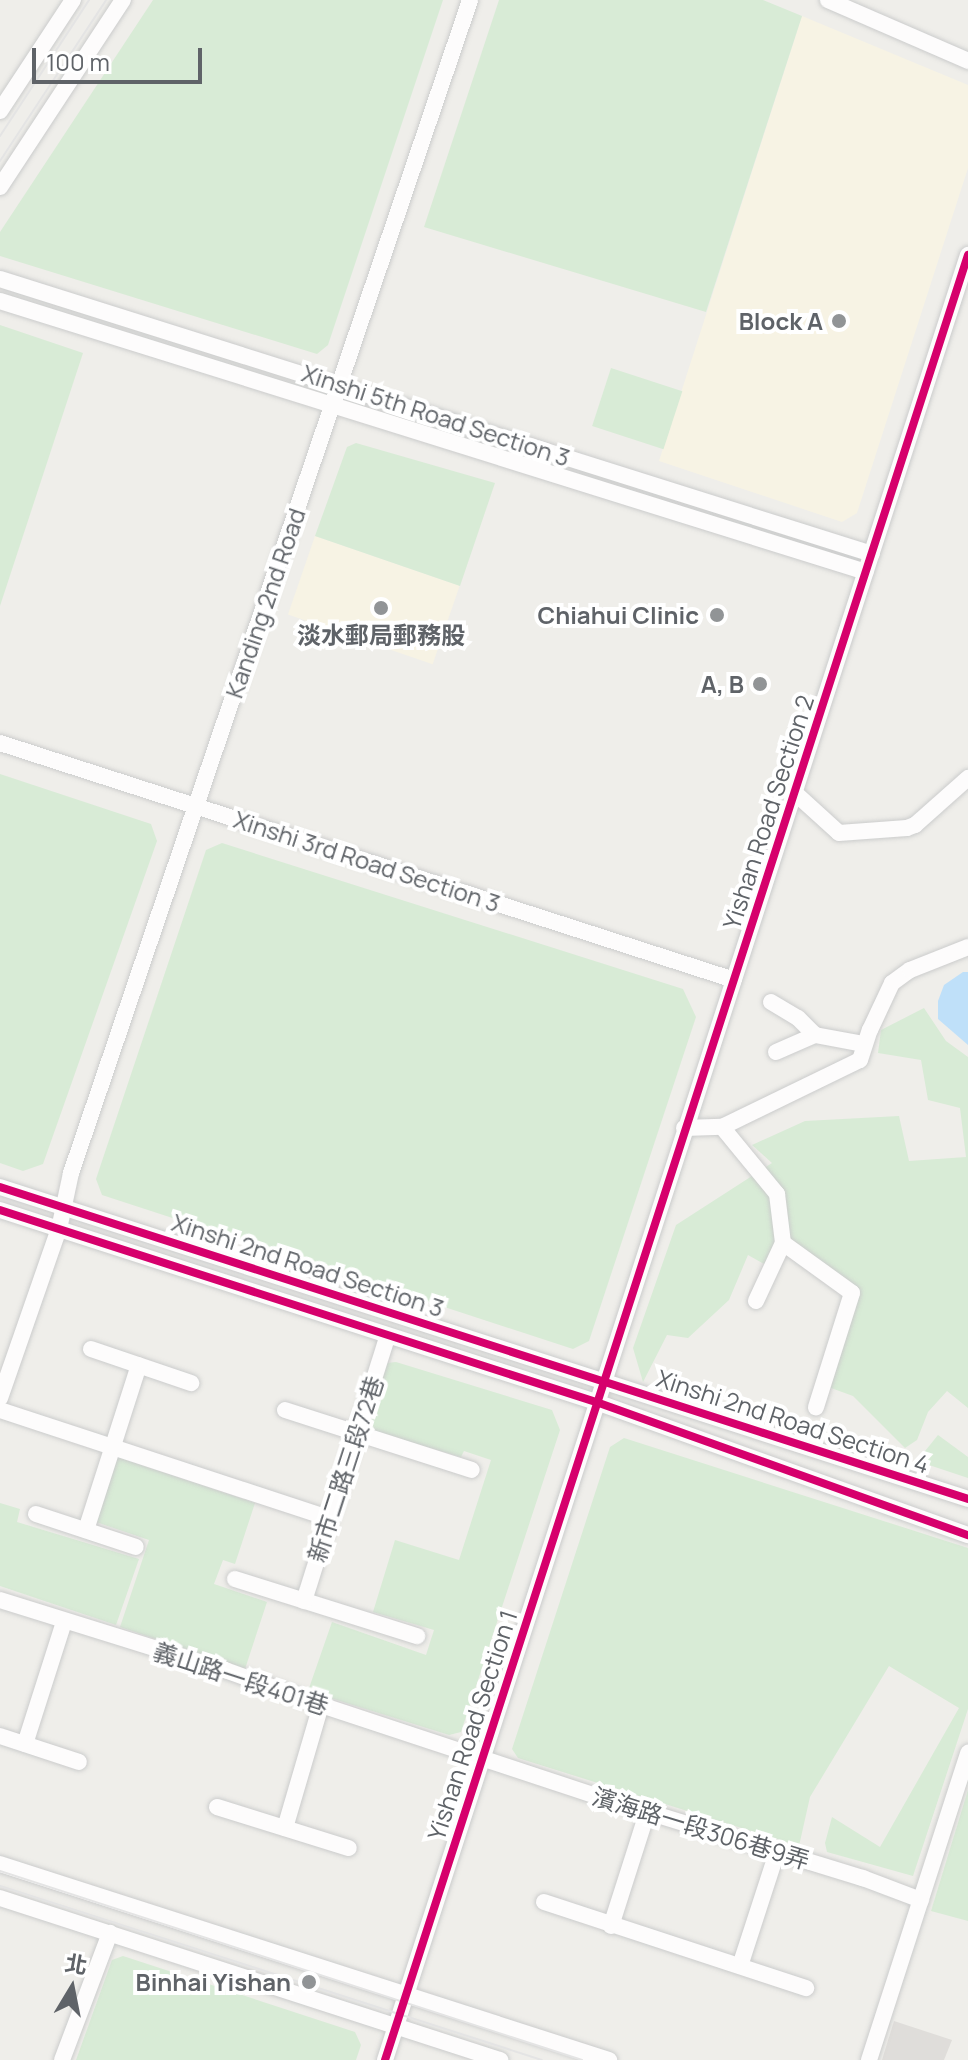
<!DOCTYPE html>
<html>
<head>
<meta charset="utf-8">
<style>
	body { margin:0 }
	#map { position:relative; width:968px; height:2060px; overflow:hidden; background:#efeeea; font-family:Manrope,"Noto Sans TC",sans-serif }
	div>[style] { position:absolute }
	.commercial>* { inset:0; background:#f7f3e4; transform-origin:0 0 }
	.industrial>* { inset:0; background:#dfddda }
	.green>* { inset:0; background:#d8ebd6; transform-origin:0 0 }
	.water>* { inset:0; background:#bfe0f9 }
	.roads { filter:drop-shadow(0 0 2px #cbcccc) drop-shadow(0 0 2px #cbcccc) }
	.minor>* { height:16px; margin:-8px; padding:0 8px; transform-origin:8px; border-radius:8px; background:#fdfcfc }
	.tram>* { height:2px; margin:-1px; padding:0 1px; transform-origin:1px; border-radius:1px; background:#e4e4e4 }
	.cycleway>* { height:8px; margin:-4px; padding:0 4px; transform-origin:4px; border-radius:4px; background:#d6006c }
	.dots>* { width:22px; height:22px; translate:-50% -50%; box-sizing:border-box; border:4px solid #fff; border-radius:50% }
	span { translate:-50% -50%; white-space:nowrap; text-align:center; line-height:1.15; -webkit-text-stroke:8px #fff; paint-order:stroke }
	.poi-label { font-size:24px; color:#5f6368; font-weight:700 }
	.right { translate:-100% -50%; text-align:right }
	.street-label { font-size:24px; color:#5f6368 }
	.north { position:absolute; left:32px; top:1948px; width:80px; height:80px; -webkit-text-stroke:6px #fff; paint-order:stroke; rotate:10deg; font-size:22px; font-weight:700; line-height:32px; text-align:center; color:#5f6368 }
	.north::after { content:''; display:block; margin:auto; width:28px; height:36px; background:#5f6368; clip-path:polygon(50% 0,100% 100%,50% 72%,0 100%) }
	.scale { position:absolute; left:32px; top:48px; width:170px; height:36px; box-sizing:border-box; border:4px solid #5f6368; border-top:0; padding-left:10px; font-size:24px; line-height:28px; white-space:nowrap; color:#5f6368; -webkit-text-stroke:6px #fff; paint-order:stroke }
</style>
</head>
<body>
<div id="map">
	<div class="commercial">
		<i style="clip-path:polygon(802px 16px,968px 85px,968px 168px,857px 513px,842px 522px,659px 461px)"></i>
		<i style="left:315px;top:536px;width:153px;height:83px;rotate:19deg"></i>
	</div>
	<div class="industrial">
		<i style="clip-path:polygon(894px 2021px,952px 2040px,944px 2060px,882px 2060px)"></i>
	</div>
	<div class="green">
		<i style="clip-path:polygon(153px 0,443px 0,328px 345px,317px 354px,0 256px,0 232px)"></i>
		<i style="clip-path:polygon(499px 0,763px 0,802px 16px,706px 312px,424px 227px)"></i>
		<i style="clip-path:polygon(0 325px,83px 353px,0 606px)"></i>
		<i style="left:611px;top:368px;width:75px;height:61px;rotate:18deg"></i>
		<i style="clip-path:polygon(356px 443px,495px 483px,460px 586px,315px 536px,347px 447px)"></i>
		<i style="clip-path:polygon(0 774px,151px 824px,157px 841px,43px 1164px,23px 1171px,0 1163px)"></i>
		<i style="clip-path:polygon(222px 843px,683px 989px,696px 1017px,589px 1341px,573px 1349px,102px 1195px,96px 1179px,206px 850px)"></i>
		<i style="clip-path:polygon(924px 1008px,946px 1041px,968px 1057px,968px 1408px,947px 1391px,928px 1412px,917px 1440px,905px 1448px,853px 1396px,820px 1384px,857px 1293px,789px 1246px,766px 1265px,748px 1255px,729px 1300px,688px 1338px,667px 1335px,643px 1382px,633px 1348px,676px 1225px,772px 1163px,752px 1145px,805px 1121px,899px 1116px,909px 1161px,966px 1157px,960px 1108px,928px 1100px,921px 1060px,878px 1053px,881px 1030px)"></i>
		<i style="clip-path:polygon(396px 1362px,552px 1410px,560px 1430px,461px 1732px,449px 1735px,308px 1691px,332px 1622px,426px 1655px,434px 1630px,373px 1612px,395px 1540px,459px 1560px,491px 1460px,464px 1451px,461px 1457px,365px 1429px,387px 1363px)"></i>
		<i style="clip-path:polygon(938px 1435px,968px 1457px,968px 1478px,917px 1461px)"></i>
		<i style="clip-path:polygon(624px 1438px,968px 1548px,968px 1709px,913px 1876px,827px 1852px,825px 1843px,832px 1817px,880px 1847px,959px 1708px,889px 1666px,810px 1797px,799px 1846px,518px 1758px,512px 1749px,610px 1447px)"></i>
		<i style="clip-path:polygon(114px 1456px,255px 1503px,235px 1564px,223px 1560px,214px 1584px,267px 1602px,245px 1669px,120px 1627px,149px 1540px,93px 1521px)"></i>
		<i style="clip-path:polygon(0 1503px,20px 1509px,17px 1522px,139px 1559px,116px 1625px,0 1586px)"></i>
		<i style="clip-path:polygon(968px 1790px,968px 1921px,931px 1911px)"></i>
		<i style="clip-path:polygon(123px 1956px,355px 2032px,361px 2045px,356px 2060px,76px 2060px,112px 1960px)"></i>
	</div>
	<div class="water">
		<i style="clip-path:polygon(963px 972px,968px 972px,968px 1045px,938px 1019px,938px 1001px,944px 985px)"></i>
	</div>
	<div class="roads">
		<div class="minor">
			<i style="left:828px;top:0;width:153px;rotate:23.5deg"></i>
			<i style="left:0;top:111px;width:133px;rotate:-56.7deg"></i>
			<i style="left:0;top:187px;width:224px;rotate:-56.7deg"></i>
			<i style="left:0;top:279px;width:914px;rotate:17.5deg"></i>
			<i style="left:0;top:301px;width:907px;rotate:17.38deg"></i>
			<i style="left:0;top:743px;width:771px;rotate:17.89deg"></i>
			<i style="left:795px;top:793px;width:59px;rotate:42.3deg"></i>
			<i style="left:839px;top:833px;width:68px;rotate:-4.2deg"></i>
			<i style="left:907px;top:828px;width:9px;rotate:-21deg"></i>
			<i style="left:915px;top:825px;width:71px;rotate:-41.6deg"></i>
			<i style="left:771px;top:1002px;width:31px;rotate:31deg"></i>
			<i style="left:798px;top:1018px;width:24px;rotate:45deg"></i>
			<i style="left:815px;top:1035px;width:50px;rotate:10.4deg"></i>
			<i style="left:776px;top:1052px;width:43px;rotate:-23.6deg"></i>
			<i style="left:722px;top:1127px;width:87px;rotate:50.6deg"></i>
			<i style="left:777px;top:1194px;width:49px;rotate:83deg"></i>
			<i style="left:783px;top:1243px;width:64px;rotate:115deg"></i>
			<i style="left:684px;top:1128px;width:38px;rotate:-2deg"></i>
			<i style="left:722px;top:1127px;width:153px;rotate:-25.9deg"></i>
			<i style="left:860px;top:1060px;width:32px;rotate:-72deg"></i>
			<i style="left:870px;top:1030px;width:52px;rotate:-64.9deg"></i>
			<i style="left:892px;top:983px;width:22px;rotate:-36deg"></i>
			<i style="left:910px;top:970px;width:62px;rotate:-21.6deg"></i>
			<i style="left:0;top:1187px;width:1017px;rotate:17.86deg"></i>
			<i style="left:0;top:1210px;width:629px;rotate:17.86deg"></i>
			<i style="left:599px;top:1403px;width:392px;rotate:19.7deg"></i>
			<i style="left:783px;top:1243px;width:85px;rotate:35.9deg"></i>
			<i style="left:852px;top:1293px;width:120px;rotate:107.5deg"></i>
			<i style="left:91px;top:1349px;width:106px;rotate:18.8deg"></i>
			<i style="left:0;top:1398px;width:179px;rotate:-70.8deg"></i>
			<i style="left:59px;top:1229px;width:57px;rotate:-77.9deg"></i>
			<i style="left:71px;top:1173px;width:1239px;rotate:-71.21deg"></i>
			<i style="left:0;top:1410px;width:345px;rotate:18.2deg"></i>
			<i style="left:285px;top:1410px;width:196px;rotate:17.8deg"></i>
			<i style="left:36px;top:1514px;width:105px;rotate:18.3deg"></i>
			<i style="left:86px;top:1530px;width:173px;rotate:-72.2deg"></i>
			<i style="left:235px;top:1579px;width:191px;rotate:17.4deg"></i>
			<i style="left:0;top:1600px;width:236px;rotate:17.3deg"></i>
			<i style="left:225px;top:1670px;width:102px;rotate:20deg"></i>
			<i style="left:321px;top:1705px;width:293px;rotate:18.3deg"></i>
			<i style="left:599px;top:1797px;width:276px;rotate:17.1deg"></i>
			<i style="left:863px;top:1878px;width:62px;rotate:20.8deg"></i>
			<i style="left:304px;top:1601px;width:277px;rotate:-72.5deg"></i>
			<i style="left:0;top:1736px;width:83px;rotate:18.2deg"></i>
			<i style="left:25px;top:1744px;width:128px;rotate:-72.3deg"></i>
			<i style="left:217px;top:1807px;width:138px;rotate:17.3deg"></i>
			<i style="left:285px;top:1828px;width:128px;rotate:-73.7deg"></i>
			<i style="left:0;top:1864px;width:640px;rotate:17.84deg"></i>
			<i style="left:0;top:1898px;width:526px;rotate:17.95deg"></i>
			<i style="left:544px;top:1902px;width:276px;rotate:18.2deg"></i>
			<i style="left:611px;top:1926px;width:122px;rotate:-72.3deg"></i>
			<i style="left:740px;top:1966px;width:120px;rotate:-72deg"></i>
			<i style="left:62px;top:2060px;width:136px;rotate:-69.3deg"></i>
			<i style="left:385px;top:2060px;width:1897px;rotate:-72.1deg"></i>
			<i style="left:869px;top:2060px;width:323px;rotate:-72.1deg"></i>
		</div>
	</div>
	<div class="tram">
		<i style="left:0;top:136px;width:163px;rotate:-56.8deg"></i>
		<i style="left:0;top:161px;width:193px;rotate:-56.6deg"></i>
		<i style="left:0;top:1871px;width:612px;rotate:17.99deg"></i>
		<i style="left:0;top:1886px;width:569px;rotate:17.8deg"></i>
	</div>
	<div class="cycleway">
		<i style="left:0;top:1187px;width:1017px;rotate:17.86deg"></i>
		<i style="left:0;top:1210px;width:629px;rotate:17.86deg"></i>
		<i style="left:599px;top:1403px;width:392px;rotate:19.7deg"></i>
		<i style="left:385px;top:2060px;width:1897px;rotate:-72.1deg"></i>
	</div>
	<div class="dots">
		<i style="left:839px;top:321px;background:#919496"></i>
		<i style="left:381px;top:608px;background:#919496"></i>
		<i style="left:717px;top:615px;background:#919496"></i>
		<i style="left:760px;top:684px;background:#919496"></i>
		<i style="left:309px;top:1982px;background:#919496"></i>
	</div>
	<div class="poi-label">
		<span class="right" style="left:823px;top:321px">Block A</span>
		<span class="right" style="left:699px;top:615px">Chiahui Clinic</span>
		<span style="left:381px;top:635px">淡水郵局郵務股</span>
		<span class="right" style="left:744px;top:684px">A, B</span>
		<span class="right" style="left:291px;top:1982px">Binhai Yishan</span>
	</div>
	<div class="street-label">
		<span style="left:436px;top:415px;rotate:18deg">Xinshi 5th Road Section 3</span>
		<span style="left:265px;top:603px;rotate:-71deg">Kanding 2nd Road</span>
		<span style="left:768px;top:812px;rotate:-72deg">Yishan Road Section 2</span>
		<span style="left:367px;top:861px;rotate:18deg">Xinshi 3rd Road Section 3</span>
		<span style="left:308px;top:1265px;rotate:18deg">Xinshi 2nd Road Section 3</span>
		<span style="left:793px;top:1421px;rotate:18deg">Xinshi 2nd Road Section 4</span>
		<span style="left:345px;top:1469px;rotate:-72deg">新市二路三段72巷</span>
		<span style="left:241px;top:1678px;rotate:18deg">義山路一段401巷</span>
		<span style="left:472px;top:1725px;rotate:-72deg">Yishan Road Section 1</span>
		<span style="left:701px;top:1828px;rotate:17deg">濱海路一段306巷9弄</span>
	</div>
	<div class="north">北</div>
	<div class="scale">100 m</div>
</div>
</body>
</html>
